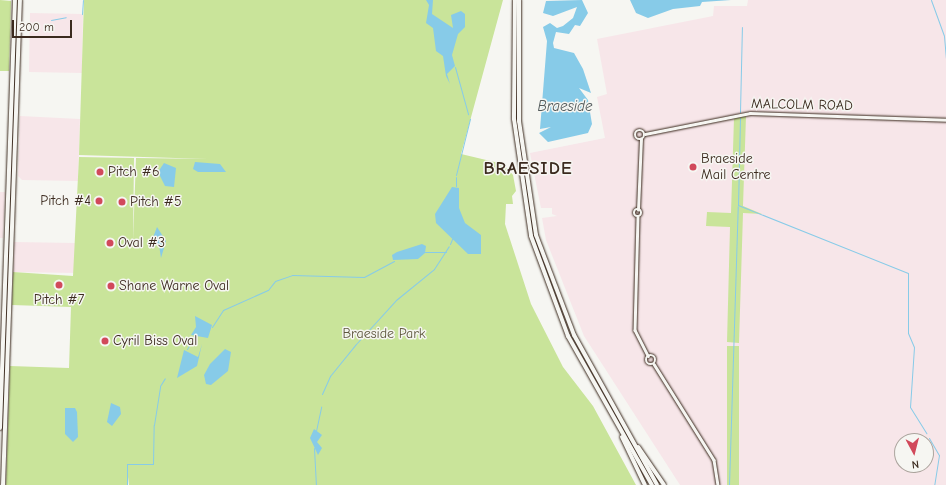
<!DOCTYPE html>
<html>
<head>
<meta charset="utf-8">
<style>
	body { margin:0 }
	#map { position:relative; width:946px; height:485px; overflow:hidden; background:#f6f6f2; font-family:"Comic Neue",sans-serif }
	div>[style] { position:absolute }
	.built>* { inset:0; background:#f7e6e9; transform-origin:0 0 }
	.green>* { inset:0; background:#c9e49a; transform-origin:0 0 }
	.water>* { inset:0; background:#87cbe8 }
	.stream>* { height:1px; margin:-0.5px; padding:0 0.5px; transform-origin:0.5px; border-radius:0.5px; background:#87cbe8 }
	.roads { filter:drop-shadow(0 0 1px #3b2a1e) drop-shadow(0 0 1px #3b2a1e) }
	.minor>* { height:2.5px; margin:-1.25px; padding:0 1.25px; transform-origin:1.25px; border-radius:1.25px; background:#f6f6f2 }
	.minor>.ring { margin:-1.25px; padding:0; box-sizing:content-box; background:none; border:2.5px solid #f6f6f2; border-radius:50% }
	.highway>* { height:4px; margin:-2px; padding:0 2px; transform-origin:2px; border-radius:2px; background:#f6f6f2 }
	.dots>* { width:11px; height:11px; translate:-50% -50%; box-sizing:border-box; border:2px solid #f6f6f2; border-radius:50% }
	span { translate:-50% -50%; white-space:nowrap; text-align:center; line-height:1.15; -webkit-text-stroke:3px #f6f6f2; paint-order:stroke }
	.street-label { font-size:14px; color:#3b2a1e }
	.poi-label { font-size:14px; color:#3b2a1e }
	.left { translate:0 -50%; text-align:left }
	.right { translate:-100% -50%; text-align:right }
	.park-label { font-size:14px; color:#5e583d }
	.water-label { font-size:15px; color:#525a5b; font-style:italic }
	.district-label { font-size:18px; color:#3b2a1e; font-weight:700; letter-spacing:1px }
	.north { position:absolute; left:894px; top:433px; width:40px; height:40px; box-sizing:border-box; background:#f6f6f2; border:1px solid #aba49d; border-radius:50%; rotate:173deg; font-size:11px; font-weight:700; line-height:16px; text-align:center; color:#3b2a1e }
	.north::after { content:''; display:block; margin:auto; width:14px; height:18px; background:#d1495b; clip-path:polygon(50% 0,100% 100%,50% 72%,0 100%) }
	.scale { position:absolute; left:12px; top:20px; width:60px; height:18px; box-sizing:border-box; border:2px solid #3b2a1e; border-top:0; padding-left:5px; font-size:12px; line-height:14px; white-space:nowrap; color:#3b2a1e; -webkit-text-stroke:3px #f6f6f2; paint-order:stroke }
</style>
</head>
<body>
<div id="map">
	<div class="built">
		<i style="clip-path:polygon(evenodd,748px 0,946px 0,946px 485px,680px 485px,584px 336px,546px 240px,542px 218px,557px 216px,552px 214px,552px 208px,541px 208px,530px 153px,605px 138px,597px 97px,607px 94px,597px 39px,713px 16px,714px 6px,747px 6px,748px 0,902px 441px,926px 441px,926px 465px,902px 465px,902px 441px)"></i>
		<i style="left:30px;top:13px;width:53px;height:59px;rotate:1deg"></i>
		<i style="clip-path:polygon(20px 116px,80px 119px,78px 181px,22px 180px,18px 176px)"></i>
		<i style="clip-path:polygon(0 192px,5px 192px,3px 238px,0 238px)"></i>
		<i style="left:14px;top:242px;width:61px;height:30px;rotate:1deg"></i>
	</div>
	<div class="green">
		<i style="clip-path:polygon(0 0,11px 1px,9px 71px,0 71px)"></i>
		<i style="clip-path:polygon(84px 0,503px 0,461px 154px,503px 164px,513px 175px,516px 191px,512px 196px,513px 204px,506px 204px,505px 224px,531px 304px,563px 367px,593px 406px,636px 485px,129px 485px,129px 477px,128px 485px,6px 485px,10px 366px,69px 368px,71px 307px,12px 305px,13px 272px,73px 276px,79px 157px,134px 158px,133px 241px,136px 158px,208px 159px,79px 155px)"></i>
		<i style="clip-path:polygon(746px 116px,743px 206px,762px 214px,743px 213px,739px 343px,727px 342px,730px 227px,706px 226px,707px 212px,731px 213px,734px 118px)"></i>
		<i style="left:727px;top:346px;width:12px;height:139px"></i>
	</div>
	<div class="water">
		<i style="clip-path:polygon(426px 0,433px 0,432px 14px,453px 28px,451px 15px,461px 11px,465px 14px,465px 27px,458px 34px,452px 55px,455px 66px,447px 74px,450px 84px,446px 76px,443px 56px,436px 51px,433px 28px,426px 23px,429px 5px)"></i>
		<i style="clip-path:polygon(582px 0,588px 13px,580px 26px,575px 25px,569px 34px,556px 32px,553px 43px,554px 48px,574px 53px,583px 69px,591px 93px,579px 88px,588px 100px,592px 124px,588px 133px,548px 142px,539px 133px,551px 127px,540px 129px,547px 41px,543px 27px,550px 23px,557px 28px,563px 26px,573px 18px,577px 7px,553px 16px,543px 13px,546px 1px)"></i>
		<i style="clip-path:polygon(630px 0,731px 0,702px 2px,700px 6px,673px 9px,648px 18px,636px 13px)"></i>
		<i style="clip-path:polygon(195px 162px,220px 164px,226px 172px,198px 172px,193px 169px)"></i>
		<i style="clip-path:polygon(164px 163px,176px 168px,174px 187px,165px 186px,158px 172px)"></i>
		<i style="clip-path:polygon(452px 187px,459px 188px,459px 208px,465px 223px,481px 235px,481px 254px,468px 254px,436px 223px,435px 214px)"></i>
		<i style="clip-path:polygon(157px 227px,166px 241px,161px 258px,159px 245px,152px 240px)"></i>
		<i style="clip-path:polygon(422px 244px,426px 246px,425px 253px,418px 259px,393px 260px,392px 255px,397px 252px)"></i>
		<i style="clip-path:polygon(195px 316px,212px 325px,208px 338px,191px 335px,196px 327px)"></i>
		<i style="clip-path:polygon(202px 344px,197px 366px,177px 378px,184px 350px,198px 357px)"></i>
		<i style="clip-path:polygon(225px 349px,231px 352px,228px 371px,211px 385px,206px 384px,204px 375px,210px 364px)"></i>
		<i style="clip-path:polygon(111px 403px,120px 407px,121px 414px,112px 426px,107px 422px)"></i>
		<i style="clip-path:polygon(65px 408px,75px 408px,77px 412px,78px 437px,73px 442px,65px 434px)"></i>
		<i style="clip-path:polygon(314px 429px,322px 435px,317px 442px,322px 448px,318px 455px,310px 438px)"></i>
	</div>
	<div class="stream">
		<i style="left:931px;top:0;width:38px;rotate:70deg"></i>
		<i style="left:944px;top:36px;width:22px;rotate:85deg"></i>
		<i style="left:82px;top:14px;width:14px;rotate:-86deg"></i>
		<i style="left:51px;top:20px;width:15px;rotate:-11deg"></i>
		<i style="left:455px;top:67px;width:49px;rotate:74.5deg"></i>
		<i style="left:740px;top:112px;width:85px;rotate:-88.7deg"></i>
		<i style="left:740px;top:118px;width:87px;rotate:91.3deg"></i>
		<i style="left:738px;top:205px;width:183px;rotate:21.8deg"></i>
		<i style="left:908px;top:273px;width:60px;rotate:90deg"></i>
		<i style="left:908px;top:333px;width:15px;rotate:67deg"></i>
		<i style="left:914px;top:347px;width:60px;rotate:93.8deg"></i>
		<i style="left:910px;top:407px;width:31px;rotate:58deg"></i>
		<i style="left:456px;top:175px;width:58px;rotate:-76deg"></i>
		<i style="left:456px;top:186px;width:9px;rotate:-90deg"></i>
		<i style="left:450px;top:244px;width:8px;rotate:-67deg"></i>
		<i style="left:425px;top:252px;width:21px"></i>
		<i style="left:212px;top:327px;width:20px;rotate:-57deg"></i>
		<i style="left:223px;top:310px;width:49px;rotate:-24deg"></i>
		<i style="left:268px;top:290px;width:11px;rotate:-52deg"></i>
		<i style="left:275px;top:281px;width:18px;rotate:-19deg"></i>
		<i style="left:292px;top:275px;width:72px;rotate:1.6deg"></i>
		<i style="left:364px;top:277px;width:34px;rotate:-28deg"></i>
		<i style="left:187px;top:349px;width:14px;rotate:-60deg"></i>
		<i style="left:322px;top:394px;width:20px;rotate:-66deg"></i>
		<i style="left:330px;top:376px;width:41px;rotate:-50.9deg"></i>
		<i style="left:356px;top:344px;width:59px;rotate:-47.7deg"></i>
		<i style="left:396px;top:300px;width:49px;rotate:-39.2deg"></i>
		<i style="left:434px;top:269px;width:27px;rotate:-57deg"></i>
		<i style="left:316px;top:431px;width:25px;rotate:-78deg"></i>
		<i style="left:929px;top:438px;width:20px;rotate:60deg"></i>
		<i style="left:939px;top:455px;width:30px;rotate:99deg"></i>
		<i style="left:314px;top:448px;width:37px;rotate:87deg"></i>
		<i style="left:127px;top:485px;width:21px;rotate:-90deg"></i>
		<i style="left:127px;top:464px;width:26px"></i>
		<i style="left:153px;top:464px;width:39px;rotate:-89deg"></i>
		<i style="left:154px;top:425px;width:39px;rotate:-81deg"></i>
		<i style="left:160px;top:386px;width:9px;rotate:-58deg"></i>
		<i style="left:729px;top:485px;width:279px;rotate:-88.2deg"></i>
	</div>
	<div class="roads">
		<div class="minor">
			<i class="ring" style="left:635px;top:130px;width:7.5px;height:7.5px"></i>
			<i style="left:645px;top:134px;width:107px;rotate:-11.3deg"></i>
			<i style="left:750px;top:113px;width:196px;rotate:2deg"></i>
			<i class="ring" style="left:634.5px;top:209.5px;width:4.5px;height:4.5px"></i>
			<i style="left:638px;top:210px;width:71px;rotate:-87.6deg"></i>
			<i style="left:638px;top:217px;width:113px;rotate:91.5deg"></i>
			<i style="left:635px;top:330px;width:29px;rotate:63deg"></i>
			<i class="ring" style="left:646px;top:355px;width:7.5px;height:7.5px"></i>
			<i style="left:654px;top:364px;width:113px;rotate:58deg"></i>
			<i style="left:714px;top:460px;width:25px;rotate:81deg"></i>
		</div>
		<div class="highway">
			<i style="left:515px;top:0;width:119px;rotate:90.5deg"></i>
			<i style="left:514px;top:119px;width:118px;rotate:81.7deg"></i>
			<i style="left:531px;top:236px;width:107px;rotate:69.7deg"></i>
			<i style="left:568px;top:336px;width:171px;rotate:60.6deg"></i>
			<i style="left:519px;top:0;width:121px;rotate:90deg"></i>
			<i style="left:519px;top:121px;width:115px;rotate:81.5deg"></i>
			<i style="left:536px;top:235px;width:107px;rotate:69.2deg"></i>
			<i style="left:574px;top:335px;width:171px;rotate:61deg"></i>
			<i style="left:0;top:428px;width:428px;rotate:-88deg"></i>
			<i style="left:622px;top:437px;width:53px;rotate:64.4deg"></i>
			<i style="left:638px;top:447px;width:46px;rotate:55.6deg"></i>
			<i style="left:3px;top:485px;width:485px;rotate:-88deg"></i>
		</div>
	</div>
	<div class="dots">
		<i style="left:693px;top:167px;background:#d1495b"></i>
		<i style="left:100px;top:172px;background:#d1495b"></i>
		<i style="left:99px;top:201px;background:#d1495b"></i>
		<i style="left:122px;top:202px;background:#d1495b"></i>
		<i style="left:110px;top:243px;background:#d1495b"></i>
		<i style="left:59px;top:285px;background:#d1495b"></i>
		<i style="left:111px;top:286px;background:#d1495b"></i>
		<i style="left:105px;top:341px;background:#d1495b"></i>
	</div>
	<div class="street-label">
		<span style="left:802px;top:105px;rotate:1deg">MALCOLM ROAD</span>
	</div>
	<div class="poi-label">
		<span class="left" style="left:701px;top:167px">Braeside<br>Mail Centre</span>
		<span class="left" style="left:108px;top:172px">Pitch #6</span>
		<span class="right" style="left:91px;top:201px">Pitch #4</span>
		<span class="left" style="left:130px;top:202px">Pitch #5</span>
		<span class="left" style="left:118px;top:243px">Oval #3</span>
		<span class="left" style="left:119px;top:286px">Shane Warne Oval</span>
		<span style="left:59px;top:300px">Pitch #7</span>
		<span class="left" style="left:113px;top:341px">Cyril Biss Oval</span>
	</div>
	<div class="park-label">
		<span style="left:384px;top:334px">Braeside Park</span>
	</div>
	<div class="water-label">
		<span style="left:565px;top:107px">Braeside</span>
	</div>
	<div class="district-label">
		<span style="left:528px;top:169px">BRAESIDE</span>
	</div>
	<div class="north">N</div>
	<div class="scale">200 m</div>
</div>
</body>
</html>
